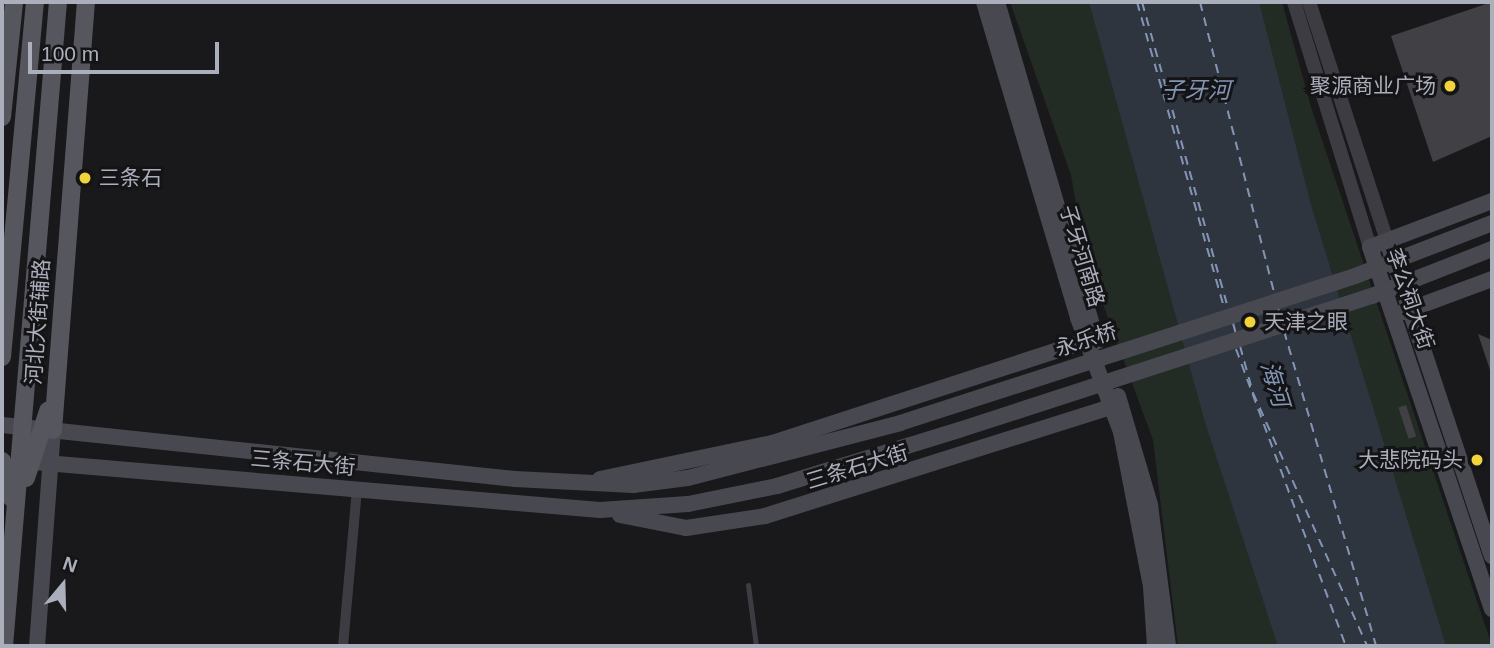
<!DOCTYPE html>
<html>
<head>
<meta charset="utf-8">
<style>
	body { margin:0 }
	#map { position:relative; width:1494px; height:648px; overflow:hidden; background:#19191b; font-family:Helvetica,"Noto Sans SC",sans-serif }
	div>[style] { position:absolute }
	.green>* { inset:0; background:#232b25 }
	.water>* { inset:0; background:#2f353f }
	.ferry>* { height:2px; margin-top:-1px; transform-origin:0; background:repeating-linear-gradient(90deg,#8395b5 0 9px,transparent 0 16px) }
	.building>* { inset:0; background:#414145; transform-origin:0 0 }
	.service>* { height:5px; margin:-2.5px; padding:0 2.5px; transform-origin:2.5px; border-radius:2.5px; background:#3c3c42 }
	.minor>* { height:10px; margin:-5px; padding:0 5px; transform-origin:5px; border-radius:5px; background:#3c3c42 }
	.tertiary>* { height:14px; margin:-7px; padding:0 7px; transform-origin:7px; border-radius:7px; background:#3c3c42 }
	.secondary>* { height:16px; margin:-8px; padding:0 8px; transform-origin:8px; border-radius:8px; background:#484950 }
	.primary>* { height:18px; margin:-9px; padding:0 9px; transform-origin:9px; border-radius:9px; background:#56565f }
	.secondary-bridge>* { height:16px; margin:-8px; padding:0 8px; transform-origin:8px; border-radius:8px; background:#484950 }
	.dots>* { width:19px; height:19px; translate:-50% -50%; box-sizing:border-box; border:4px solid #141416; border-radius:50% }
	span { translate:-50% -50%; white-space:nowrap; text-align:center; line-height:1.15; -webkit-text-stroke:6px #141416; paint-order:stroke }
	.poi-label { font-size:21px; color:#abaebb }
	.right { translate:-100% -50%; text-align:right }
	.left { translate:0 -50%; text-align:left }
	.street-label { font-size:21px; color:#abaebb }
	.water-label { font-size:23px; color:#8395b5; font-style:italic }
	.frame { position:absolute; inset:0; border:4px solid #abaebb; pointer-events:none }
	.north { position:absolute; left:28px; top:550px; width:70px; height:70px; -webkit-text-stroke:5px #141416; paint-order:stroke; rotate:19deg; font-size:19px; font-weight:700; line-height:28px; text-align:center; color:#abaebb }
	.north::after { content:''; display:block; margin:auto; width:24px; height:32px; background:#abaebb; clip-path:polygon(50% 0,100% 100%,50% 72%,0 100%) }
	.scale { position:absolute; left:28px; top:42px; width:191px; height:32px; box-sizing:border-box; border:4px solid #abaebb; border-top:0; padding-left:9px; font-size:21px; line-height:24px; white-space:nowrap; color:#abaebb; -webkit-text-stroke:5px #141416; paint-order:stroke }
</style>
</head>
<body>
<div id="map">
	<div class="green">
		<i style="clip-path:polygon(1010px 2px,1282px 2px,1311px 107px,1492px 646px,1178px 646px,1153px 440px,1085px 255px,1071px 175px)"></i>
	</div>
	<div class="water">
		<i style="clip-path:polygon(1089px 2px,1259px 2px,1311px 205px,1446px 646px,1278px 646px,1205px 422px)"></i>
	</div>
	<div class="ferry">
		<i style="left:1137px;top:2px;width:320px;rotate:74.1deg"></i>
		<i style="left:1142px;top:2px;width:321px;rotate:74.3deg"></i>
		<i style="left:1200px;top:2px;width:303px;rotate:75.7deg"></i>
		<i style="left:1278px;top:308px;width:11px;rotate:75deg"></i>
		<i style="left:1233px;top:323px;width:11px;rotate:75deg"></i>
		<i style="left:1284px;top:331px;width:328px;rotate:73.7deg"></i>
		<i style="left:1240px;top:346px;width:49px;rotate:74.5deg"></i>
		<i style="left:1253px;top:393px;width:277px;rotate:65.7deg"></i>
		<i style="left:1236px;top:349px;width:317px;rotate:69.7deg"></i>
	</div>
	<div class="building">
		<i style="clip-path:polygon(1492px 2px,1492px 136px,1433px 162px,1391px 36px)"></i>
		<i style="clip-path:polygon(1478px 334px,1492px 340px,1492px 376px)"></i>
		<i style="left:1406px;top:405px;width:33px;height:8px;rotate:72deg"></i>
	</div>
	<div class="service">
		<i style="left:748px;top:585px;width:62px;rotate:82.5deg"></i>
	</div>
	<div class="minor">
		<i style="left:343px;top:646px;width:158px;rotate:-84.9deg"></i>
	</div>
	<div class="tertiary">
		<i style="left:1294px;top:2px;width:257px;rotate:72.8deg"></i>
		<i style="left:1309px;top:2px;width:251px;rotate:71.9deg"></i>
	</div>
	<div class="secondary">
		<i style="left:984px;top:2px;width:330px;rotate:73.4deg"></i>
		<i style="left:1078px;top:318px;width:122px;rotate:69.3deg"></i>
		<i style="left:1121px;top:432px;width:158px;rotate:79deg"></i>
		<i style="left:1151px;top:587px;width:59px;rotate:86.1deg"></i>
		<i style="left:997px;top:2px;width:354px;rotate:73.6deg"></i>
		<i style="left:1492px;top:201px;width:130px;rotate:159.3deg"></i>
		<i style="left:1370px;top:247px;width:382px;rotate:71.4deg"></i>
		<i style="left:1387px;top:241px;width:332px;rotate:71.6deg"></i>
		<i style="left:1403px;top:312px;width:95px;rotate:-20.3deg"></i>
		<i style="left:1118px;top:396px;width:114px;rotate:73.6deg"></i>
		<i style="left:1150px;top:505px;width:142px;rotate:82.7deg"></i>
		<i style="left:2px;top:425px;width:516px;rotate:6.01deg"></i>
		<i style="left:515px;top:479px;width:118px;rotate:2.9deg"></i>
		<i style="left:633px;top:485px;width:55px;rotate:-7.3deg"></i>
		<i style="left:22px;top:461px;width:580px;rotate:4.85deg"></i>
		<i style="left:600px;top:510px;width:88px;rotate:-3.9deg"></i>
		<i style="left:600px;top:479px;width:176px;rotate:-11.8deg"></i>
		<i style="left:772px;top:443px;width:340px;rotate:-18deg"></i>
		<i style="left:620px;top:515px;width:67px;rotate:11.1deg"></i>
		<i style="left:686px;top:528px;width:80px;rotate:-8.6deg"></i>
		<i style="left:765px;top:516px;width:372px;rotate:-17.5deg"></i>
		<i style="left:37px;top:646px;width:217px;rotate:-85.8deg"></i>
	</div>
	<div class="primary">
		<i style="left:2px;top:117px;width:116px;rotate:-84deg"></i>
		<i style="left:2px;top:357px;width:357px;rotate:-84.7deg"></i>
		<i style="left:53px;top:430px;width:429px;rotate:-85.6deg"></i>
		<i style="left:2px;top:461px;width:38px;rotate:76deg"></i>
		<i style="left:26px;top:478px;width:71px;rotate:-71.8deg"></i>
		<i style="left:4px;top:646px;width:646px;rotate:-85.21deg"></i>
	</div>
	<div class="secondary-bridge">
		<i style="left:688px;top:478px;width:219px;rotate:-14.5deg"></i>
		<i style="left:900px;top:423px;width:478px;rotate:-17.9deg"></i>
		<i style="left:1355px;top:276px;width:147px;rotate:-21.1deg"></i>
		<i style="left:688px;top:504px;width:91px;rotate:-11.4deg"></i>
		<i style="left:777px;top:486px;width:190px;rotate:-17.1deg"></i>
		<i style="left:959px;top:430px;width:434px;rotate:-18deg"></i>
		<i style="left:1372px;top:296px;width:129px;rotate:-21.4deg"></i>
	</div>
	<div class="dots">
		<i style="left:1450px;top:86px;background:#f1d33b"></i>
		<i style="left:85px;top:178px;background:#f1d33b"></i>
		<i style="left:1250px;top:322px;background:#f1d33b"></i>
		<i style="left:1477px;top:460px;background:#f1d33b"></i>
	</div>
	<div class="poi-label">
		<span class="right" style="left:1436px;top:86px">聚源商业广场</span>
		<span class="left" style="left:99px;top:178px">三条石</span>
		<span class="left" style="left:1264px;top:322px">天津之眼</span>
		<span class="right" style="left:1463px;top:460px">大悲院码头</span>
	</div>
	<div class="street-label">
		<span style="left:1082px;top:256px;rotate:73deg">子牙河南路</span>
		<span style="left:1410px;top:299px;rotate:71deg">李公祠大街</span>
		<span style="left:38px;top:322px;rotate:-86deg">河北大街辅路</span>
		<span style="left:1086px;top:340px;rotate:-18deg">永乐桥</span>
		<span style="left:303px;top:463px;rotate:5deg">三条石大街</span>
		<span style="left:857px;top:467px;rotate:-17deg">三条石大街</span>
	</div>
	<div class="water-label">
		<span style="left:1196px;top:90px">子牙河</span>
		<span style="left:1275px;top:384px;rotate:73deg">海河</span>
	</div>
	<div class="frame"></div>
	<div class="north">N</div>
	<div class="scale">100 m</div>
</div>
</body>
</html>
